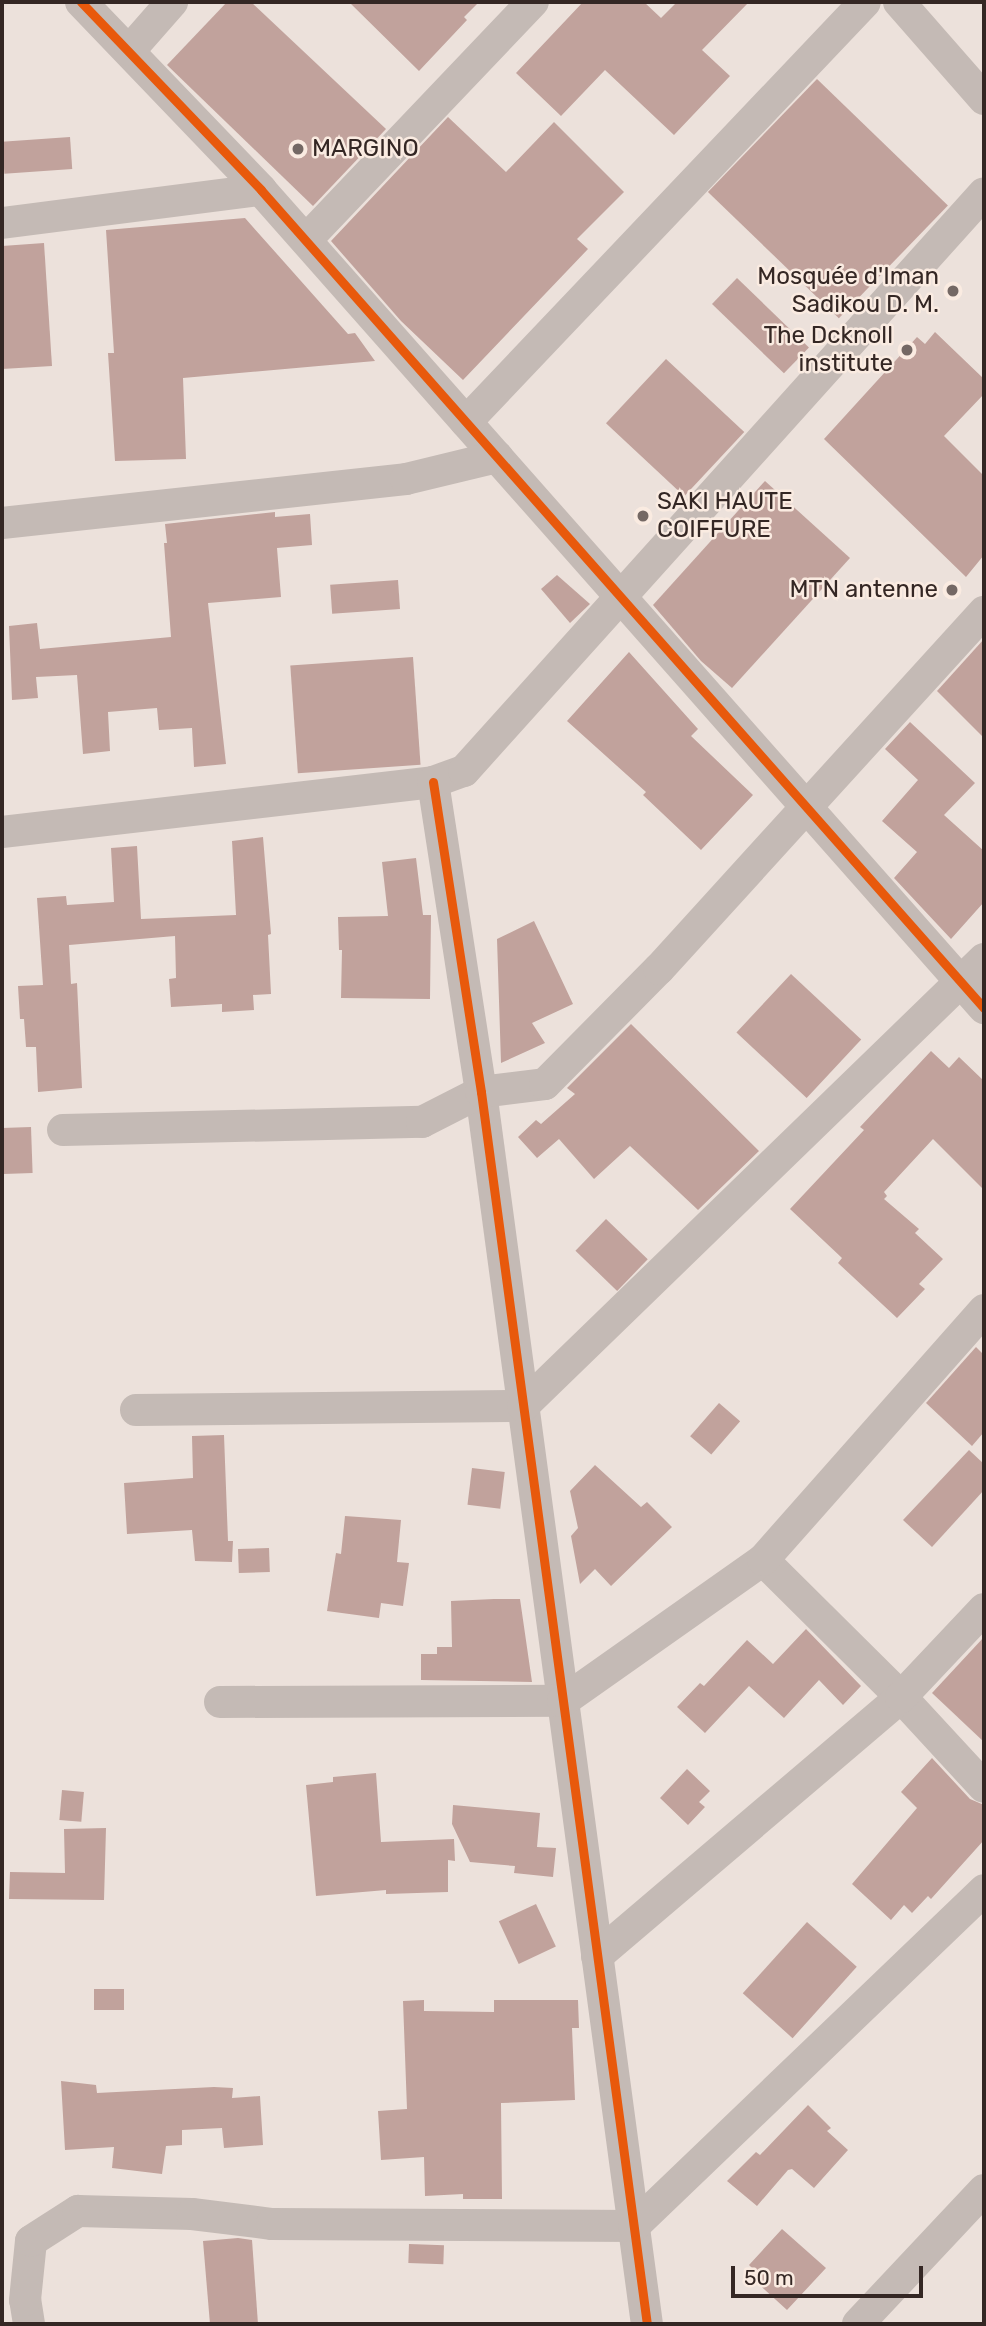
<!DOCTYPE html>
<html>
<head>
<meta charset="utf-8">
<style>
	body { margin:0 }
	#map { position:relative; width:986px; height:2326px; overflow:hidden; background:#ece1db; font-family:Rubik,sans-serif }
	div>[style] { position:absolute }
	.building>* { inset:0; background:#c1a29c; transform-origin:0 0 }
	.minor>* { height:32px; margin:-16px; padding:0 16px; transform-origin:16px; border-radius:16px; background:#c4bab5 }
	.cycleway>* { height:9px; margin:-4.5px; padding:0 4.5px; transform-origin:4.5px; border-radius:4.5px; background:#e8590c }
	.dots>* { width:19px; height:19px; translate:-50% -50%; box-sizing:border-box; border:4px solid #faebe1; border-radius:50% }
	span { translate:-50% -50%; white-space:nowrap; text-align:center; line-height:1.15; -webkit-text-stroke:5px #faebe1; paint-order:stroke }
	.poi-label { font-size:24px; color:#342724 }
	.left { translate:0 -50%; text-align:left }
	.right { translate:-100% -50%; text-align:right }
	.frame { position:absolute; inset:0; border:4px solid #342724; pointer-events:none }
	.scale { position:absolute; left:731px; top:2266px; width:192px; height:32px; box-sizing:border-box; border:4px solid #342724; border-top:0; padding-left:9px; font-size:21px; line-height:24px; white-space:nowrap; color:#342724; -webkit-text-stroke:5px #faebe1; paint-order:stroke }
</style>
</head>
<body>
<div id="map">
	<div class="building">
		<i style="clip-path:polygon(227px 2px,251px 2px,386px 129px,313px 206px,167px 65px)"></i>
		<i style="clip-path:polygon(349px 2px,479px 2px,464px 17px,467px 20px,419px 71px)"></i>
		<i style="clip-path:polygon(583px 2px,644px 2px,661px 18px,677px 2px,749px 2px,702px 50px,730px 76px,674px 135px,605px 70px,561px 116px,516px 73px)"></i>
		<i style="left:817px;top:79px;width:182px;height:157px;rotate:44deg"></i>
		<i style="clip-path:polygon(448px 117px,506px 172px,554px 122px,624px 192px,577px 239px,588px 249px,463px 380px,401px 321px,331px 241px)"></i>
		<i style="left:70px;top:137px;width:32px;height:68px;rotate:86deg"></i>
		<i style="clip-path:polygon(245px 218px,348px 334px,355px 333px,375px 361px,183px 378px,186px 459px,115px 461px,108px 353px,114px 353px,106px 230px)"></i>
		<i style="clip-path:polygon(44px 243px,52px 366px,2px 369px,2px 246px)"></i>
		<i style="left:737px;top:278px;width:100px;height:36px;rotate:44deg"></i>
		<i style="clip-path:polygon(935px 332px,984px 379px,984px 394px,944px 436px,984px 476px,984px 555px,966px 577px,824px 439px,917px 337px,925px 344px)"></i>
		<i style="left:666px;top:359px;width:107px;height:88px;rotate:43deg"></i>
		<i style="clip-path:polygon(765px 481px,850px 558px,732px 688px,701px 661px,653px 605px)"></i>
		<i style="clip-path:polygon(275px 512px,275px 517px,310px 514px,312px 545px,277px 548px,281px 597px,208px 603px,226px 764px,194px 767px,192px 728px,159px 730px,157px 708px,108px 712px,110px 751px,83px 754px,77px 675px,36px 677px,38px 698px,12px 700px,9px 626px,37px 623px,40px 649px,171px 637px,164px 543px,167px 543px,165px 524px)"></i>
		<i style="clip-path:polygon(557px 575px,590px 604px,570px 623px,541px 589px)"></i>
		<i style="left:398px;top:580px;width:29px;height:68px;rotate:86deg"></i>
		<i style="clip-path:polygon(984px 639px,984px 738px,937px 691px)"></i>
		<i style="clip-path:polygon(629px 652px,698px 729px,691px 736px,753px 795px,701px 850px,643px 795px,646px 792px,567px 721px)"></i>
		<i style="left:413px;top:657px;width:108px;height:123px;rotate:86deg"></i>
		<i style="clip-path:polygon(910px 722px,975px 783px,944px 815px,984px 851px,984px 902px,951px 939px,894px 878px,917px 852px,882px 821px,918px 780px,885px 749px)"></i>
		<i style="clip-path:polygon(263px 837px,271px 934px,268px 935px,271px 994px,253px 995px,254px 1010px,222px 1012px,222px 1004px,171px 1007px,169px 979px,176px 978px,175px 936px,69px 945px,71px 984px,77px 983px,82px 1088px,38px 1092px,36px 1047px,26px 1047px,24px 1019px,20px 1019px,18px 986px,43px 985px,37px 898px,66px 896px,67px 905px,114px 902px,111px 848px,137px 846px,141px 919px,236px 915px,232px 841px)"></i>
		<i style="clip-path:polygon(416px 858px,423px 915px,431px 915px,430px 999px,341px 998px,342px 950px,339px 950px,338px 917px,388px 916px,382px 862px)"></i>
		<i style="clip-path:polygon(534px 921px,573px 1004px,532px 1023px,545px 1043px,501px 1063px,497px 939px)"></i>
		<i style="left:791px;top:974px;width:96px;height:80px;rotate:43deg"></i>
		<i style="clip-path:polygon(631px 1024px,759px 1151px,698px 1210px,630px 1146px,594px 1179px,559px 1139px,537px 1158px,518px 1137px,536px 1120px,541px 1124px,575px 1094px,567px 1088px)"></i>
		<i style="clip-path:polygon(931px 1051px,949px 1068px,959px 1057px,984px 1081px,984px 1190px,933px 1139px,884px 1192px,887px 1196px,884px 1199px,919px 1229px,915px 1233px,943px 1259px,919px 1284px,925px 1289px,897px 1318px,838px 1263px,842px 1258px,790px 1209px,864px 1130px,860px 1127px)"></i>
		<i style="left:31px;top:1127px;width:46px;height:29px;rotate:88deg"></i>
		<i style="left:606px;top:1219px;width:58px;height:44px;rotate:44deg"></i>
		<i style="clip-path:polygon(976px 1347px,984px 1355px,984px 1432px,972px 1446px,926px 1403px)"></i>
		<i style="left:719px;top:1403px;width:28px;height:44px;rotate:41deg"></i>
		<i style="clip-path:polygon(224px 1435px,228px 1541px,233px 1541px,232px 1562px,195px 1561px,192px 1530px,127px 1534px,124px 1483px,193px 1478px,192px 1436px)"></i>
		<i style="clip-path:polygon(969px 1450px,984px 1464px,984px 1490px,932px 1547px,903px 1520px)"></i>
		<i style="clip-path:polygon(595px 1465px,641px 1507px,647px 1502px,672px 1527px,611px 1586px,595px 1569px,580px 1584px,571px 1536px,578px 1528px,570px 1491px)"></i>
		<i style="left:472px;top:1468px;width:33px;height:37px;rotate:7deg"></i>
		<i style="clip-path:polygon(345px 1516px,401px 1520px,397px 1562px,409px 1563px,403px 1606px,381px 1603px,379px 1618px,327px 1611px,336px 1553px,341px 1554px)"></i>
		<i style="left:269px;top:1548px;width:24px;height:31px;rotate:88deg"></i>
		<i style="clip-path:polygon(494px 1599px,520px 1599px,532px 1682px,421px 1680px,421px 1654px,437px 1654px,437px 1647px,452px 1647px,451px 1601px)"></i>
		<i style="clip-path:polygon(806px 1629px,861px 1686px,843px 1705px,819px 1680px,784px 1718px,749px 1686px,705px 1733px,677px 1707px,700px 1683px,704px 1686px,747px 1640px,773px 1664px)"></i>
		<i style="clip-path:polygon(984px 1637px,984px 1742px,932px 1693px)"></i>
		<i style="clip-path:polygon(932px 1758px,970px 1799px,984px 1805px,984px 1840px,931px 1899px,928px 1896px,912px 1913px,904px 1905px,891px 1920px,852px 1884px,917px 1808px,901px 1792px)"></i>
		<i style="clip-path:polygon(687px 1769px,710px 1791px,699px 1802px,705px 1807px,688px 1825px,660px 1798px)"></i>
		<i style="clip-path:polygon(376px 1773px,381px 1842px,454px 1839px,455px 1861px,448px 1860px,448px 1892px,386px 1894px,386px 1890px,316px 1896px,306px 1785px,333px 1782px,333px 1777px)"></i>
		<i style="left:62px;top:1790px;width:22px;height:30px;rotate:5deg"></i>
		<i style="clip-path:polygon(453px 1805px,540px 1813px,537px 1847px,556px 1848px,553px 1877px,514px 1873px,515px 1866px,470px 1862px,452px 1824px)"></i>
		<i style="clip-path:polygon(106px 1828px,104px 1900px,9px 1899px,10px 1872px,65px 1873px,64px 1829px)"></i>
		<i style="left:536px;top:1904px;width:47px;height:41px;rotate:65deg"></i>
		<i style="left:807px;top:1922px;width:67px;height:96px;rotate:42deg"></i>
		<i style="left:94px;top:1989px;width:30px;height:21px"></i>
		<i style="clip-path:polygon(424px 2000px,424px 2011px,494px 2012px,494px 2000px,578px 2000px,579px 2028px,572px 2028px,575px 2100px,501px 2103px,502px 2199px,463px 2199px,463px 2194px,425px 2196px,424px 2157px,381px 2160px,378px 2111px,407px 2109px,403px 2001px)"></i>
		<i style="clip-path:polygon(61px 2081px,96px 2085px,97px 2093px,214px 2087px,233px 2088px,232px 2098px,260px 2096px,263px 2145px,224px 2148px,222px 2128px,182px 2130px,182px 2145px,166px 2146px,162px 2174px,112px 2168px,114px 2147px,65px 2150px)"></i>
		<i style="clip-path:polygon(808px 2105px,831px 2128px,827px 2131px,848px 2150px,814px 2188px,792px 2169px,788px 2170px,757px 2206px,727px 2181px,756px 2152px,760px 2155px)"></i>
		<i style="clip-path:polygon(782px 2229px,826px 2268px,787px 2310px,752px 2278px,757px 2273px,749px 2265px)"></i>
		<i style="clip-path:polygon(238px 2238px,252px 2240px,258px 2324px,210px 2324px,203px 2241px)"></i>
		<i style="left:409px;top:2244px;width:35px;height:19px;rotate:2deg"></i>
	</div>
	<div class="minor">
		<i style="left:81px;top:2px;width:260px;rotate:46.2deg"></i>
		<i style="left:261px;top:190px;width:1092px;rotate:48.53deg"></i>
		<i style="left:899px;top:2px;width:129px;rotate:48.8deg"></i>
		<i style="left:130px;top:50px;width:64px;rotate:-48.8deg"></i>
		<i style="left:2px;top:223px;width:261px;rotate:-7.3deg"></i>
		<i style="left:306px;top:240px;width:329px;rotate:-46.4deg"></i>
		<i style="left:466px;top:422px;width:579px;rotate:-46.47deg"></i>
		<i style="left:2px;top:523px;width:406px;rotate:-6.2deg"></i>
		<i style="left:406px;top:479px;width:94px;rotate:-13.6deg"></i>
		<i style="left:433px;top:782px;width:314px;rotate:81.2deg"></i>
		<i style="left:481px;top:1092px;width:1243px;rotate:82.33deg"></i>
		<i style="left:2px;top:832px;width:434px;rotate:-6.6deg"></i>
		<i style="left:433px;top:782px;width:33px;rotate:-20deg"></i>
		<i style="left:464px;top:771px;width:777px;rotate:-48.02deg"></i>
		<i style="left:63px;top:1130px;width:359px;rotate:-1.3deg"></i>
		<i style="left:422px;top:1122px;width:66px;rotate:-27deg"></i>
		<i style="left:481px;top:1092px;width:64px;rotate:-7.1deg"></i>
		<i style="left:545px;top:1084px;width:162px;rotate:-45.3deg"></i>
		<i style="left:659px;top:969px;width:483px;rotate:-47.7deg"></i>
		<i style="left:136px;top:1410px;width:387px;rotate:-0.6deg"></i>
		<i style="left:523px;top:1406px;width:642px;rotate:-44.12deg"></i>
		<i style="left:763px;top:1560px;width:194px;rotate:44.8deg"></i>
		<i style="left:901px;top:1697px;width:122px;rotate:47.3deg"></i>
		<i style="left:220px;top:1702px;width:343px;rotate:-0.2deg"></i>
		<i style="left:563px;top:1701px;width:245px;rotate:-35.2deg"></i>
		<i style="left:763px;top:1560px;width:334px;rotate:-48.5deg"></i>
		<i style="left:597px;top:1956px;width:399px;rotate:-40.4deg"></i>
		<i style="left:901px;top:1697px;width:121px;rotate:-46.7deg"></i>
		<i style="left:29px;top:2324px;width:24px;rotate:-99deg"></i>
		<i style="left:25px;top:2300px;width:59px;rotate:-84.2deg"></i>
		<i style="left:31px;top:2241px;width:56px;rotate:-32.6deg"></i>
		<i style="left:78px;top:2211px;width:114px;rotate:1.5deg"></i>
		<i style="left:192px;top:2214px;width:81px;rotate:7.1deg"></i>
		<i style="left:272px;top:2224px;width:362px;rotate:0.3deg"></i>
		<i style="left:634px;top:2226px;width:485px;rotate:-43.8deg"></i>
		<i style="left:858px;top:2324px;width:184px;rotate:-46.8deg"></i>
	</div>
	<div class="cycleway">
		<i style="left:81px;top:2px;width:260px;rotate:46.2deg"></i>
		<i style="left:261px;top:190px;width:1092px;rotate:48.53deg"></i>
		<i style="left:433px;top:782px;width:314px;rotate:81.2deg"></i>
		<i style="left:481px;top:1092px;width:1243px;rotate:82.33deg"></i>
	</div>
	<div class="dots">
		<i style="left:298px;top:149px;background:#746864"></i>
		<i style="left:953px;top:291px;background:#746864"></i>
		<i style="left:907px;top:350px;background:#746864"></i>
		<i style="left:643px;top:516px;background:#746864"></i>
		<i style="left:952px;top:590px;background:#746864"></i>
	</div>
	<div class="poi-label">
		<span class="left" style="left:312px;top:149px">MARGINO</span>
		<span class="right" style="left:939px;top:291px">Mosquée d'Iman<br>Sadikou D. M.</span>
		<span class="right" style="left:893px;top:350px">The Dcknoll<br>institute</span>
		<span class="left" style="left:657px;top:516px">SAKI HAUTE<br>COIFFURE</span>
		<span class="right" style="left:938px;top:590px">MTN antenne</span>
	</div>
	<div class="frame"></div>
	<div class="scale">50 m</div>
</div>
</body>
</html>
